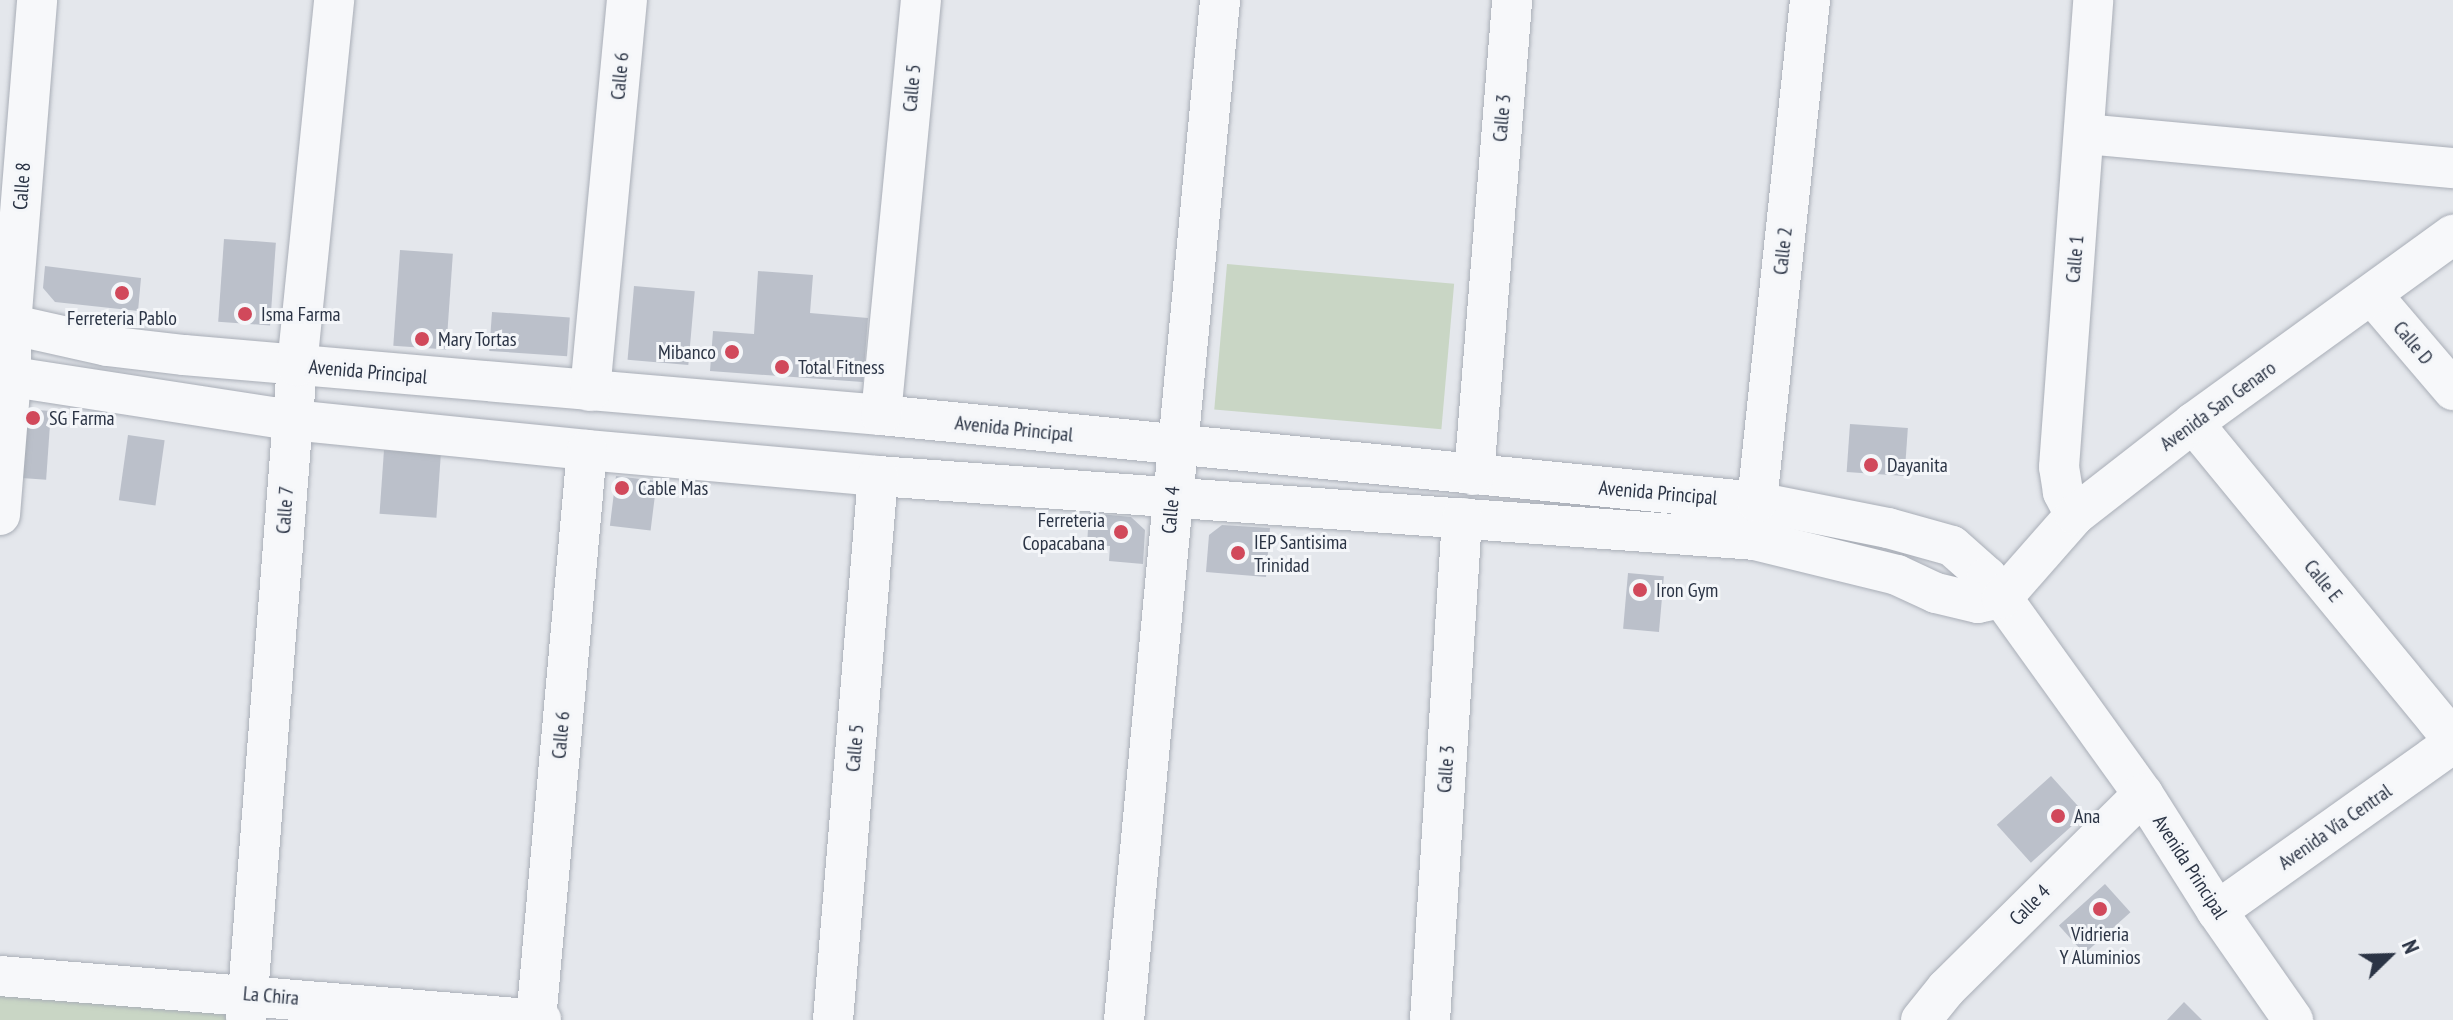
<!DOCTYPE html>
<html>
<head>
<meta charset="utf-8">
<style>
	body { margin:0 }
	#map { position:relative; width:2453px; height:1020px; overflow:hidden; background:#e4e7ec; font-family:"PT Sans Narrow",sans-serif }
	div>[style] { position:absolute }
	.green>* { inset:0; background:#c9d6c5; transform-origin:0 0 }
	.building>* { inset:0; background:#bbc0ca; transform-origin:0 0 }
	.roads { filter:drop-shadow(0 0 2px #a9aeb7) drop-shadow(0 0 2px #a9aeb7) }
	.minor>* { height:40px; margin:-20px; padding:0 20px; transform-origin:20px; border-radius:20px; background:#f7f8fa }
	.dots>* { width:22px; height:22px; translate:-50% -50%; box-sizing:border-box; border:4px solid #f4f6f9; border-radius:50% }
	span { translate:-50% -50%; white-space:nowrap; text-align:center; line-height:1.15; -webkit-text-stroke:6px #f4f6f9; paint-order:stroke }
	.street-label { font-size:20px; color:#2b3445 }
	.poi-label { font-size:20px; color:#2b3445 }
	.left { translate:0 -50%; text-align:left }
	.right { translate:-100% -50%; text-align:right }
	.north { position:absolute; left:2349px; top:916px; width:80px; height:80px; -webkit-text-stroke:6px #f4f6f9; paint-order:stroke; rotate:67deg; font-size:22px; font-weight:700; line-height:32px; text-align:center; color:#2b3445 }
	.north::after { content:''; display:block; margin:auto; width:28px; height:36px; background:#2b3445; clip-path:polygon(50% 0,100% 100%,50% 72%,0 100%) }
</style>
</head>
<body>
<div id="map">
	<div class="green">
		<i style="left:1227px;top:264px;width:228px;height:146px;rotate:5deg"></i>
		<i style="clip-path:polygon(0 994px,243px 1014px,242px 1020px,0 1020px)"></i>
	</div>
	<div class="building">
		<i style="left:224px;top:239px;width:52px;height:83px;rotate:4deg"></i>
		<i style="left:400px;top:250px;width:53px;height:96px;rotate:4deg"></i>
		<i style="clip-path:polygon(45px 266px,141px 278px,138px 311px,55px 302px,43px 288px)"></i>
		<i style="clip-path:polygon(758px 271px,813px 275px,810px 313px,868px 318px,863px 382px,710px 371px,713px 331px,754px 334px)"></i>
		<i style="left:634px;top:286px;width:61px;height:74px;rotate:5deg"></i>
		<i style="left:492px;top:312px;width:78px;height:39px;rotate:4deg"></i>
		<i style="left:23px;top:409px;width:28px;height:69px;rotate:4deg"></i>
		<i style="left:1850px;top:424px;width:58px;height:48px;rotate:4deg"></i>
		<i style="left:128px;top:435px;width:37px;height:66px;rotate:8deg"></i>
		<i style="left:384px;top:450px;width:57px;height:64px;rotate:4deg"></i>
		<i style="left:616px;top:476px;width:41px;height:50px;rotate:7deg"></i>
		<i style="clip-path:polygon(1089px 513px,1131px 517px,1145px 530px,1143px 564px,1109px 561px,1110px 546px,1087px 545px)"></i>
		<i style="clip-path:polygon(1222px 525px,1270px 528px,1266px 577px,1206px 572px,1209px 535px)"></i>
		<i style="left:1628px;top:573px;width:36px;height:56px;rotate:5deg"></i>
		<i style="left:2051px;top:776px;width:51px;height:73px;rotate:48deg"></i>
		<i style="left:2105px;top:884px;width:38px;height:62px;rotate:48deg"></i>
		<i style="clip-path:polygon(2184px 1002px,2202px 1020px,2167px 1020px)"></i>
	</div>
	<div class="roads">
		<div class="minor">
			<i style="left:2085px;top:134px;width:370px;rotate:5.3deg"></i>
			<i style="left:2372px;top:295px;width:125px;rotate:49.5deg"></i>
			<i style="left:0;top:322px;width:110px;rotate:12.6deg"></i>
			<i style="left:107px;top:346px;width:78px;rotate:6.7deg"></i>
			<i style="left:184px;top:355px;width:700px;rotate:4.92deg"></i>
			<i style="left:881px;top:415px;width:880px;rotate:5.67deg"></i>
			<i style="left:1757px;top:502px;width:134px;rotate:11.2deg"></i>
			<i style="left:1888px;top:528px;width:66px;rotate:15.7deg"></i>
			<i style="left:1952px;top:546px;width:47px;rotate:41.5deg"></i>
			<i style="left:1987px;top:577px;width:267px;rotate:54.3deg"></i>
			<i style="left:2143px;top:794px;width:138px;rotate:57.7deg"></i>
			<i style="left:2217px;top:911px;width:133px;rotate:55.1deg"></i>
			<i style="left:0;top:375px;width:295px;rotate:8.8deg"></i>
			<i style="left:292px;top:420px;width:297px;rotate:5.8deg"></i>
			<i style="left:587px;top:450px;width:292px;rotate:5.1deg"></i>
			<i style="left:878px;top:476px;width:879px;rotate:4.17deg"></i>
			<i style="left:1755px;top:540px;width:146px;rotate:13.8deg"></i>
			<i style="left:1897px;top:575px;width:43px;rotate:24.8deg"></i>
			<i style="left:1936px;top:593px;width:43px;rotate:13.4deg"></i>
			<i style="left:1978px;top:603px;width:25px;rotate:-12deg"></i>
			<i style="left:590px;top:391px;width:393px;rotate:-84.6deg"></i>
			<i style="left:881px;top:415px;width:417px;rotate:-84.5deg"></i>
			<i style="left:2193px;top:423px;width:409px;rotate:50.6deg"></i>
			<i style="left:1474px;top:475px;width:477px;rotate:-85.4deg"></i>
			<i style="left:1757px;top:502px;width:505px;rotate:-83.97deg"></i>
			<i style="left:0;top:515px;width:136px;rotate:-85.4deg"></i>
			<i style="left:11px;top:379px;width:54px;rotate:-90deg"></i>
			<i style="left:11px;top:325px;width:326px;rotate:-85.4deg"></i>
			<i style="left:2075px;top:515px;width:26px;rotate:-118deg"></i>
			<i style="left:2063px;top:492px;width:25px;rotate:-99deg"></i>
			<i style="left:2059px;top:467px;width:468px;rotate:-85.8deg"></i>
			<i style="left:2002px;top:598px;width:111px;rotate:-48.7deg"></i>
			<i style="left:2075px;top:515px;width:150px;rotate:-37.9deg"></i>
			<i style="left:2193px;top:423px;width:321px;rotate:-35.9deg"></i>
			<i style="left:2217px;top:911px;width:290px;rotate:-35.4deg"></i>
			<i style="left:0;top:976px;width:543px;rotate:4.65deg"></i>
			<i style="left:246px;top:1020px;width:656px;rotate:-85.54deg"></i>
			<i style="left:297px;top:366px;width:368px;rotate:-84.2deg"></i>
			<i style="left:536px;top:1020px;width:572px;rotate:-84.89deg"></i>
			<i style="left:833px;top:1020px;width:546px;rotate:-85.27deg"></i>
			<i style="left:1124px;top:1020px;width:1025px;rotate:-84.62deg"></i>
			<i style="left:1430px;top:1020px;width:503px;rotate:-86.35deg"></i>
			<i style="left:1921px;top:1020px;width:40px;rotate:-51deg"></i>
			<i style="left:1946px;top:989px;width:277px;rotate:-44.7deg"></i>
		</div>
	</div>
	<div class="dots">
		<i style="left:122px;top:293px;background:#d1495b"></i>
		<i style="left:245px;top:314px;background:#d1495b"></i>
		<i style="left:422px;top:339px;background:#d1495b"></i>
		<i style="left:732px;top:352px;background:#d1495b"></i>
		<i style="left:782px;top:367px;background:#d1495b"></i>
		<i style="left:33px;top:418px;background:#d1495b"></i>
		<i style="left:1871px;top:465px;background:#d1495b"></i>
		<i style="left:622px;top:488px;background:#d1495b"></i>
		<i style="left:1121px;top:532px;background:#d1495b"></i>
		<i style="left:1238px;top:553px;background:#d1495b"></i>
		<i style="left:1640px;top:590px;background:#d1495b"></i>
		<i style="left:2058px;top:816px;background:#d1495b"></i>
		<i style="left:2100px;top:909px;background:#d1495b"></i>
	</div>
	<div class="street-label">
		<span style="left:620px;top:76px;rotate:-85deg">Calle 6</span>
		<span style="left:912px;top:88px;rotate:-85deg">Calle 5</span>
		<span style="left:1502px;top:118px;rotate:-85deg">Calle 3</span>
		<span style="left:22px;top:186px;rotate:-86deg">Calle 8</span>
		<span style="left:1783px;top:251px;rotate:-84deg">Calle 2</span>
		<span style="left:2075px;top:259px;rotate:-85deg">Calle 1</span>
		<span style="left:2413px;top:343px;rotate:50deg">Calle D</span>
		<span style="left:368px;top:372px;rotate:5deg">Avenida Principal</span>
		<span style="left:2218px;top:406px;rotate:-36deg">Avenida San Genaro</span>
		<span style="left:1014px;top:429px;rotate:6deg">Avenida Principal</span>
		<span style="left:1658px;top:493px;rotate:5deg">Avenida Principal</span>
		<span style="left:285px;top:510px;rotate:-86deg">Calle 7</span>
		<span style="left:1171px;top:510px;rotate:-85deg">Calle 4</span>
		<span style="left:2323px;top:581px;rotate:51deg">Calle E</span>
		<span style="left:561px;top:735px;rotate:-85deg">Calle 6</span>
		<span style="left:855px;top:748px;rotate:-85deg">Calle 5</span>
		<span style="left:1446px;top:769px;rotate:-86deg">Calle 3</span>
		<span style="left:2335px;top:827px;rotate:-35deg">Avenida Vía Central</span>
		<span style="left:2190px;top:867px;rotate:57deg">Avenida Principal</span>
		<span style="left:2030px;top:905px;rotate:-45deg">Calle 4</span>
		<span style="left:271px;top:996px;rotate:5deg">La Chira</span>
	</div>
	<div class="poi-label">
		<span class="left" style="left:261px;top:314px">Isma Farma</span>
		<span style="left:122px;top:318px">Ferreteria Pablo</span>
		<span class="left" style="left:438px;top:339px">Mary Tortas</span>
		<span class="right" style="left:716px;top:352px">Mibanco</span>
		<span class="left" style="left:798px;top:367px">Total Fitness</span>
		<span class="left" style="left:49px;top:418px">SG Farma</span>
		<span class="left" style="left:1887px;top:465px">Dayanita</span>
		<span class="left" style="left:638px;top:488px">Cable Mas</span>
		<span class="right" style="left:1105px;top:532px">Ferreteria<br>Copacabana</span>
		<span class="left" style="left:1254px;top:554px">IEP Santisima<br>Trinidad</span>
		<span class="left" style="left:1656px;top:590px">Iron Gym</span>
		<span class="left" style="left:2074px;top:816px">Ana</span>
		<span style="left:2100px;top:946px">Vidrieria<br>Y Aluminios</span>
	</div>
	<div class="north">N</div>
</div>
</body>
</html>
